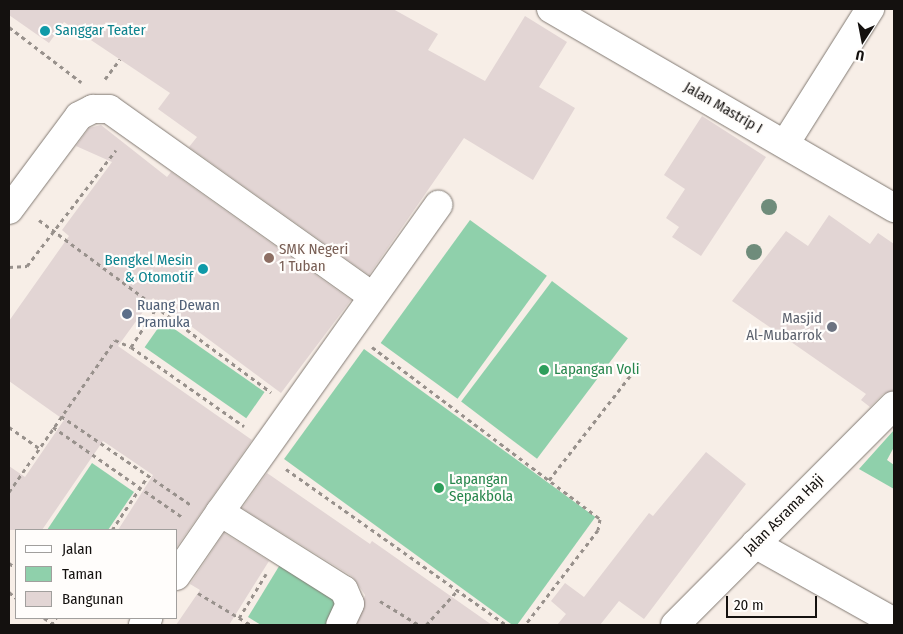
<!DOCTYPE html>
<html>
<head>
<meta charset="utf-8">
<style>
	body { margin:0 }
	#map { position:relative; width:903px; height:634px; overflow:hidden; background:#f7eee7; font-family:"Fira Sans Condensed",sans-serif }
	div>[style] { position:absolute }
	.green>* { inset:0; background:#8fd0ab; transform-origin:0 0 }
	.building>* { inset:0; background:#e2d5d4 }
	.path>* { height:3px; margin-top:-1.5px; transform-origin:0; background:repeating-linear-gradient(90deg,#98918c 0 4px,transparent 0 8px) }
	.roads { filter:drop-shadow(0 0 1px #827a73) drop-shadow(0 0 1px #827a73) }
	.minor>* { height:28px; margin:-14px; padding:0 14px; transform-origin:14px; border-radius:14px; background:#fff }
	.trees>* { width:16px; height:16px; margin:-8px; border-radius:50%; background:#6f8c7b }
	.dots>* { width:14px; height:14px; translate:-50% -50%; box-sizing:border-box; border:2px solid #fffdfb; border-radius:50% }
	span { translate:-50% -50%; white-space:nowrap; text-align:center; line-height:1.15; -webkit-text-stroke:4.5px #fffdfb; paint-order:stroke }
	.culture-label { font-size:15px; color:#0d838f }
	.left { translate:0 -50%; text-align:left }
	.right { translate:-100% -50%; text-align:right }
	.street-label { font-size:15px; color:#14110f }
	.education-label { font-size:15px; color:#785e54 }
	.service-label { font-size:15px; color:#4e5e75 }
	.worship-label { font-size:15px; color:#5b616d }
	.leisure-label { font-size:15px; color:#27864d }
	.frame { position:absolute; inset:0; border:10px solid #14110f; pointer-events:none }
	.legend { position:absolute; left:15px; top:529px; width:162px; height:90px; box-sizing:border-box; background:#fffdfb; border:1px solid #a19f9d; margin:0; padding:6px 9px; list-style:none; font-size:15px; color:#14110f }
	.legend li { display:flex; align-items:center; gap:10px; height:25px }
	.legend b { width:25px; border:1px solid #a19f9d }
	.north { position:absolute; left:838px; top:15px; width:50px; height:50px; -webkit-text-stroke:4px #fffdfb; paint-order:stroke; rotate:191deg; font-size:14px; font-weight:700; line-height:20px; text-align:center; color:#14110f }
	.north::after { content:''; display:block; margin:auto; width:18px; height:22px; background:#14110f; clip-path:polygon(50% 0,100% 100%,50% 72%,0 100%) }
	.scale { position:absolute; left:726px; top:596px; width:91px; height:22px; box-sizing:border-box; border:2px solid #14110f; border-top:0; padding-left:6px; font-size:15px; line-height:18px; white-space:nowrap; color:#14110f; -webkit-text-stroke:4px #fffdfb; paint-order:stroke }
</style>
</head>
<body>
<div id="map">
	<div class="green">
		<i style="left:470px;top:220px;width:95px;height:152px;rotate:36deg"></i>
		<i style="left:552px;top:281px;width:95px;height:151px;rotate:37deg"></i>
		<i style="left:163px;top:321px;width:124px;height:32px;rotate:35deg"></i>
		<i style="left:364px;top:349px;width:286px;height:136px;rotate:36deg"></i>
		<i style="clip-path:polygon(894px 430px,894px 447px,887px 460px,894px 465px,894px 489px,859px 469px)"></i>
		<i style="clip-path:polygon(92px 463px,134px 492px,108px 530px,47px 530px)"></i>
		<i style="clip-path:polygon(281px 563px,343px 601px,328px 625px,261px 625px,248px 617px)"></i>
	</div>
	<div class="building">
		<i style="clip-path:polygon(9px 9px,393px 9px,438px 34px,428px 50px,485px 81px,525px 16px,567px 42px,539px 87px,575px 108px,533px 180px,464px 138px,369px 275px,189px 147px,197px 137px,158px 109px,170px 93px,64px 22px,49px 43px,9px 15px)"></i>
		<i style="clip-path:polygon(702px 116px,766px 157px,701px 256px,672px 237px,679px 227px,666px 218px,685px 189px,664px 175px)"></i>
		<i style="clip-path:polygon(101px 125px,167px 177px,171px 172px,351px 300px,281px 393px,153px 298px,118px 346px,252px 440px,176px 548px,176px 530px,118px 530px,153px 475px,103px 441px,42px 530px,9px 530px,9px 466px,25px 477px,64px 420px,9px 381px,9px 321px,69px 236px,62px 230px,112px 162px,76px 146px,89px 128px)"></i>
		<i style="clip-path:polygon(829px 215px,870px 244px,878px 233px,894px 244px,894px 390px,883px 394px,870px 407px,861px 400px,866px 394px,732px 301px,786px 231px,808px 246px)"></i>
		<i style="clip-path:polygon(706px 452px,746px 484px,644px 619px,619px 601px,600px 625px,557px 625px,566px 614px,551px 601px,565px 583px,584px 597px,649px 513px,653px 516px)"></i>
		<i style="clip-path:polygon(267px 473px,370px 544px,372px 541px,492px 625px,357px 625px,365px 595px,353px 577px,242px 508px)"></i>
		<i style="clip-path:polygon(224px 533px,269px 561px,229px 625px,176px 625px,200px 590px,190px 584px)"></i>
	</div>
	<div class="path">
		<i style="left:9px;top:27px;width:91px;rotate:37.4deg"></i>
		<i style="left:105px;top:79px;width:25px;rotate:-53deg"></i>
		<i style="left:39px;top:220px;width:289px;rotate:36.6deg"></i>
		<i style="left:9px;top:267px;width:18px;rotate:-3deg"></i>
		<i style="left:27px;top:266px;width:146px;rotate:-52.5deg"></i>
		<i style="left:131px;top:347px;width:48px;rotate:-57deg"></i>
		<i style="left:372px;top:347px;width:286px;rotate:37deg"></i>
		<i style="left:600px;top:519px;width:11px;rotate:100deg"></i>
		<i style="left:598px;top:530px;width:120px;rotate:127.5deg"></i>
		<i style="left:61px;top:416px;width:158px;rotate:34.4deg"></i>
		<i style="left:9px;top:427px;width:37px;rotate:35deg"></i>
		<i style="left:53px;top:427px;width:157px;rotate:34.9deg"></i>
		<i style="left:286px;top:469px;width:270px;rotate:35.3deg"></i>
		<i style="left:549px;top:480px;width:148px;rotate:-52.1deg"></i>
		<i style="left:9px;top:492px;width:185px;rotate:-55.1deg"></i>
		<i style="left:115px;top:340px;width:17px;rotate:24deg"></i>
		<i style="left:131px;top:347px;width:138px;rotate:35deg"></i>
		<i style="left:112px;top:530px;width:65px;rotate:-56.3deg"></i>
		<i style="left:9px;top:563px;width:9px;rotate:36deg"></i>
		<i style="left:9px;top:592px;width:9px;rotate:41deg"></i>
		<i style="left:198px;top:593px;width:62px;rotate:31.1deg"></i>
		<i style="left:380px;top:601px;width:46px;rotate:31.6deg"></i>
		<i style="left:44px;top:618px;width:9px;rotate:32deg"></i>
		<i style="left:239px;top:618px;width:52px;rotate:-58.5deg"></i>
		<i style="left:51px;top:625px;width:9px;rotate:-54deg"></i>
		<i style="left:426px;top:625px;width:46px;rotate:-47.6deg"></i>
	</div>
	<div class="roads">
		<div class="minor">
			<i style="left:551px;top:9px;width:397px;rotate:30.1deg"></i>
			<i style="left:785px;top:144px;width:160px;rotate:-57.8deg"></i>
			<i style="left:9px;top:210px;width:117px;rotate:-53.3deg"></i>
			<i style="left:79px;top:116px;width:16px;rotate:-27deg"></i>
			<i style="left:93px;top:109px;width:16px"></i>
			<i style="left:109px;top:109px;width:323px;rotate:35.4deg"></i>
			<i style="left:220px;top:512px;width:377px;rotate:-54.6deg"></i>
			<i style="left:755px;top:544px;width:159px;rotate:29.3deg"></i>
			<i style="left:176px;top:576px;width:78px;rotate:-55.5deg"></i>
			<i style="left:220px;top:512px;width:146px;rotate:32.2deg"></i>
			<i style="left:344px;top:590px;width:15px;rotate:67deg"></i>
			<i style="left:350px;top:604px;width:23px;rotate:115deg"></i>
			<i style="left:143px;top:625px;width:9px;rotate:-54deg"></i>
			<i style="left:675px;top:625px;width:310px;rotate:-45.1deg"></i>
		</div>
	</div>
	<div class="trees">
		<i style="left:769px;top:207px"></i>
		<i style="left:754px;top:252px"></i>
	</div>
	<div class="dots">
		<i style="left:45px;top:31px;background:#0f9aa8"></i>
		<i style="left:269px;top:258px;background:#8d6e63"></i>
		<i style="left:203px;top:269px;background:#0f9aa8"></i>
		<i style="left:127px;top:314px;background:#5c6f8a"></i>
		<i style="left:832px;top:327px;background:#6b7280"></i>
		<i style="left:544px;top:370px;background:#2e9e5b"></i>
		<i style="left:439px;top:488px;background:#2e9e5b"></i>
	</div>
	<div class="culture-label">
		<span class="left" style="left:55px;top:31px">Sanggar Teater</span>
		<span class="right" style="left:193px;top:269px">Bengkel Mesin<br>&amp; Otomotif</span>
	</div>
	<div class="street-label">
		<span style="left:723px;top:108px;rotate:30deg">Jalan Mastrip I</span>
		<span style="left:784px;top:515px;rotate:-45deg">Jalan Asrama Haji</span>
	</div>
	<div class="education-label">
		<span class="left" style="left:279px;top:258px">SMK Negeri<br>1 Tuban</span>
	</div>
	<div class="service-label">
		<span class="left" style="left:137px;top:314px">Ruang Dewan<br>Pramuka</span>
	</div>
	<div class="worship-label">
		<span class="right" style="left:822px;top:327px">Masjid<br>Al-Mubarrok</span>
	</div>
	<div class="leisure-label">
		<span class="left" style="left:554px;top:370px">Lapangan Voli</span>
		<span class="left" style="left:449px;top:488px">Lapangan<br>Sepakbola</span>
	</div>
	<div class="frame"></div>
	<ul class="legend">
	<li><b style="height:6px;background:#fff"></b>Jalan</li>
	<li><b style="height:14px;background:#8fd0ab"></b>Taman</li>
	<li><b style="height:14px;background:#e2d5d4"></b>Bangunan</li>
	</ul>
	<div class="north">U</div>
	<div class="scale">20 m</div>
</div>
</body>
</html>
